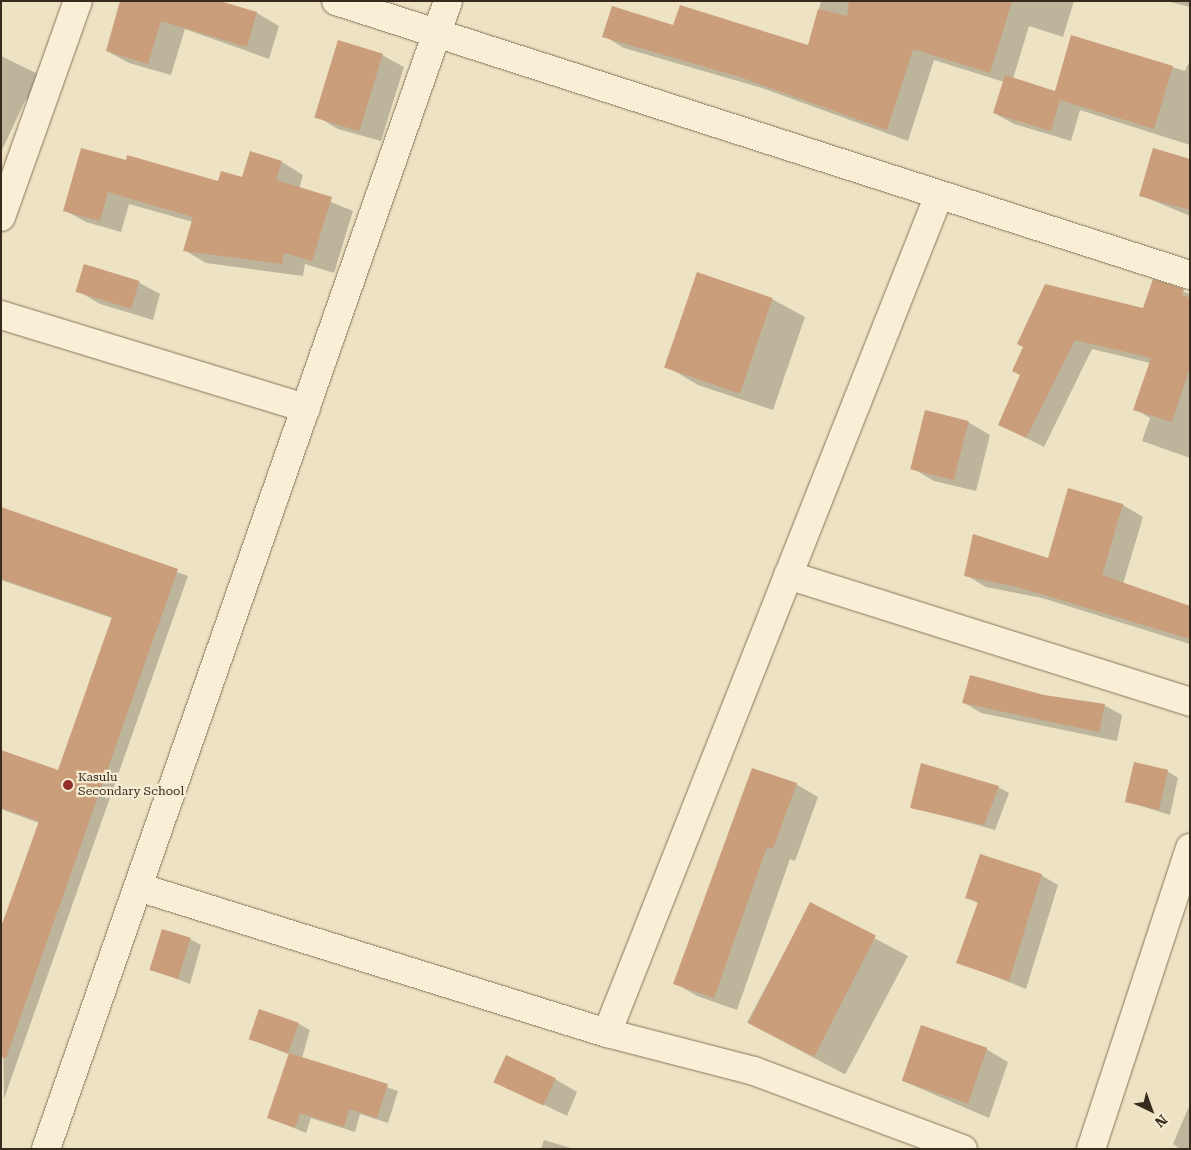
<!DOCTYPE html>
<html>
<head>
<meta charset="utf-8">
<style>
	body { margin:0 }
	#map { position:relative; width:1191px; height:1150px; overflow:hidden; background:#ede2c3; font-family:"Roboto Serif",serif }
	div>[style] { position:absolute }
	.shadow>* { inset:0; background:#0003; transform-origin:0 0 }
	.building>* { inset:0; background:#ca9e7a; transform-origin:0 0 }
	.roads { filter:drop-shadow(0 0 1px #87735a) drop-shadow(0 0 1px #87735a) }
	.minor>* { height:28px; margin:-14px; padding:0 14px; transform-origin:14px; border-radius:14px; background:#f8efd6 }
	.dots>* { width:14px; height:14px; translate:-50% -50%; box-sizing:border-box; border:2px solid #f5ecd3; border-radius:50% }
	span { translate:-50% -50%; white-space:nowrap; text-align:center; line-height:1.15; -webkit-text-stroke:4.5px #f5ecd3; paint-order:stroke }
	.poi-label { font-size:12px; color:#372b1e }
	.left { translate:0 -50%; text-align:left }
	.frame { position:absolute; inset:0; border:2px solid #372b1e; pointer-events:none }
	.north { position:absolute; left:1126px; top:1085px; width:50px; height:50px; -webkit-text-stroke:4px #f5ecd3; paint-order:stroke; rotate:138deg; font-size:14px; font-weight:700; line-height:20px; text-align:center; color:#372b1e }
	.north::after { content:''; display:block; margin:auto; width:18px; height:22px; background:#372b1e; clip-path:polygon(50% 0,100% 100%,50% 72%,0 100%) }
</style>
</head>
<body>
<div id="map">
	<div class="shadow">
		<i style="clip-path:polygon(123px 1px,216px 1px,257px 13px,279px 26px,269px 59px,185px 29px,171px 75px,129px 63px,107px 51px)"></i>
		<i style="clip-path:polygon(821px 1px,1074px 1px,1063px 37px,1029px 26px,1013px 79px,1056px 92px,1072px 37px,1185px 71px,1190px 60px,1190px 145px,1080px 110px,1071px 141px,1014px 124px,994px 113px,1004px 82px,934px 60px,908px 141px,762px 88px,624px 48px,604px 36px,674px 27px,809px 47px)"></i>
		<i style="clip-path:polygon(1166px 1px,1190px 1px,1190px 7px)"></i>
		<i style="clip-path:polygon(382px 55px,404px 67px,381px 141px,338px 129px,316px 116px)"></i>
		<i style="clip-path:polygon(1px 56px,40px 75px,31px 101px,26px 99px,1px 152px)"></i>
		<i style="clip-path:polygon(250px 153px,282px 162px,303px 175px,299px 189px,353px 211px,334px 273px,305px 264px,303px 276px,206px 263px,184px 250px,193px 222px,129px 204px,121px 232px,86px 222px,64px 210px,127px 161px,219px 182px,243px 179px)"></i>
		<i style="clip-path:polygon(1190px 160px,1190px 216px,1140px 195px)"></i>
		<i style="clip-path:polygon(1153px 281px,1190px 294px,1190px 458px,1142px 441px,1150px 418px,1135px 409px,1150px 363px,1092px 349px,1044px 447px,999px 424px,1022px 375px,1024px 347px,1144px 310px)"></i>
		<i style="clip-path:polygon(138px 282px,160px 294px,153px 320px,100px 304px,78px 291px)"></i>
		<i style="clip-path:polygon(772px 299px,805px 317px,773px 410px,698px 385px,666px 366px)"></i>
		<i style="clip-path:polygon(968px 422px,990px 435px,976px 491px,934px 481px,912px 468px)"></i>
		<i style="clip-path:polygon(1069px 490px,1123px 505px,1143px 517px,1123px 584px,1190px 607px,1190px 644px,1042px 598px,986px 587px,966px 575px,1048px 560px)"></i>
		<i style="clip-path:polygon(1px 509px,188px 576px,4px 1099px,1px 930px,39px 823px,1px 809px,1px 752px,59px 772px,112px 618px,1px 580px)"></i>
		<i style="clip-path:polygon(1044px 696px,1104px 705px,1122px 715px,1117px 741px,981px 713px,963px 702px)"></i>
		<i style="clip-path:polygon(1167px 771px,1178px 778px,1170px 815px,1128px 802px)"></i>
		<i style="clip-path:polygon(796px 784px,818px 797px,795px 861px,790px 859px,737px 1010px,697px 996px,675px 983px)"></i>
		<i style="clip-path:polygon(998px 787px,1009px 793px,995px 830px,912px 807px)"></i>
		<i style="clip-path:polygon(1041px 875px,1058px 885px,1026px 989px,958px 962px,979px 904px,967px 897px)"></i>
		<i style="left:810px;top:904px;width:111px;height:134px;rotate:28deg"></i>
		<i style="clip-path:polygon(190px 939px,201px 945px,190px 984px,151px 969px)"></i>
		<i style="clip-path:polygon(299px 1024px,310px 1030px,302px 1058px,398px 1091px,388px 1123px,360px 1114px,355px 1132px,311px 1118px,306px 1133px,268px 1117px,290px 1055px,250px 1039px)"></i>
		<i style="clip-path:polygon(986px 1049px,1008px 1062px,989px 1118px,903px 1081px)"></i>
		<i style="clip-path:polygon(555px 1079px,577px 1092px,567px 1116px,495px 1081px)"></i>
		<i style="clip-path:polygon(1190px 1104px,1190px 1149px,1180px 1149px,1173px 1144px)"></i>
		<i style="clip-path:polygon(544px 1140px,574px 1149px,541px 1149px)"></i>
	</div>
	<div class="building">
		<i style="clip-path:polygon(120px 1px,220px 1px,257px 12px,247px 47px,161px 21px,148px 64px,106px 51px)"></i>
		<i style="clip-path:polygon(849px 1px,1012px 1px,990px 73px,913px 49px,887px 130px,740px 77px,602px 37px,612px 6px,673px 25px,680px 5px,808px 45px,818px 9px,847px 16px)"></i>
		<i style="clip-path:polygon(1071px 35px,1173px 66px,1154px 129px,1060px 100px,1051px 131px,993px 113px,1005px 75px,1055px 91px)"></i>
		<i style="left:338px;top:40px;width:47px;height:81px;rotate:17deg"></i>
		<i style="clip-path:polygon(81px 148px,126px 160px,127px 155px,218px 181px,221px 171px,242px 177px,250px 151px,282px 161px,276px 180px,332px 197px,312px 261px,284px 253px,282px 264px,183px 251px,193px 217px,108px 192px,100px 221px,63px 211px)"></i>
		<i style="clip-path:polygon(1153px 148px,1190px 159px,1190px 210px,1139px 196px)"></i>
		<i style="left:84px;top:264px;width:58px;height:29px;rotate:17deg"></i>
		<i style="left:697px;top:272px;width:80px;height:101px;rotate:19deg"></i>
		<i style="clip-path:polygon(1153px 279px,1184px 289px,1182px 295px,1190px 298px,1190px 367px,1172px 422px,1133px 410px,1151px 358px,1075px 340px,1026px 438px,998px 425px,1020px 375px,1012px 371px,1023px 347px,1017px 344px,1045px 284px,1143px 308px)"></i>
		<i style="left:925px;top:410px;width:45px;height:61px;rotate:14deg"></i>
		<i style="clip-path:polygon(1068px 488px,1123px 504px,1102px 575px,1190px 606px,1190px 639px,1021px 588px,964px 576px,973px 534px,1048px 558px)"></i>
		<i style="clip-path:polygon(1px 507px,178px 569px,6px 1058px,1px 1057px,1px 927px,39px 821px,1px 808px,1px 750px,58px 770px,112px 617px,1px 579px)"></i>
		<i style="clip-path:polygon(970px 675px,1044px 695px,1105px 704px,1099px 732px,962px 703px)"></i>
		<i style="left:1134px;top:762px;width:35px;height:41px;rotate:13deg"></i>
		<i style="clip-path:polygon(921px 763px,999px 786px,984px 825px,910px 808px)"></i>
		<i style="clip-path:polygon(752px 768px,797px 783px,773px 849px,767px 847px,714px 998px,673px 984px)"></i>
		<i style="clip-path:polygon(980px 854px,1042px 874px,1009px 981px,956px 963px,978px 902px,965px 898px)"></i>
		<i style="left:810px;top:902px;width:74px;height:136px;rotate:27deg"></i>
		<i style="left:162px;top:929px;width:30px;height:43px;rotate:17deg"></i>
		<i style="left:259px;top:1009px;width:42px;height:32px;rotate:19deg"></i>
		<i style="left:921px;top:1025px;width:70px;height:59px;rotate:19deg"></i>
		<i style="clip-path:polygon(289px 1053px,388px 1084px,377px 1118px,349px 1109px,344px 1127px,300px 1113px,295px 1128px,267px 1118px)"></i>
		<i style="left:506px;top:1055px;width:55px;height:30px;rotate:25deg"></i>
	</div>
	<div class="roads">
		<div class="minor">
			<i style="left:336px;top:1px;width:897px;rotate:17.79deg"></i>
			<i style="left:1px;top:217px;width:229px;rotate:-70.4deg"></i>
			<i style="left:1px;top:315px;width:319px;rotate:17deg"></i>
			<i style="left:788px;top:575px;width:422px;rotate:17.5deg"></i>
			<i style="left:138px;top:887px;width:491px;rotate:17.3deg"></i>
			<i style="left:607px;top:1033px;width:152px;rotate:14.5deg"></i>
			<i style="left:754px;top:1071px;width:223px;rotate:20.5deg"></i>
			<i style="left:607px;top:1033px;width:901px;rotate:-68.39deg"></i>
			<i style="left:46px;top:1149px;width:1216px;rotate:-70.7deg"></i>
			<i style="left:1091px;top:1149px;width:317px;rotate:-71.8deg"></i>
		</div>
	</div>
	<div class="dots">
		<i style="left:68px;top:785px;background:#942e2c"></i>
	</div>
	<div class="poi-label">
		<span class="left" style="left:78px;top:785px">Kasulu<br>Secondary School</span>
	</div>
	<div class="frame"></div>
	<div class="north">N</div>
</div>
</body>
</html>
